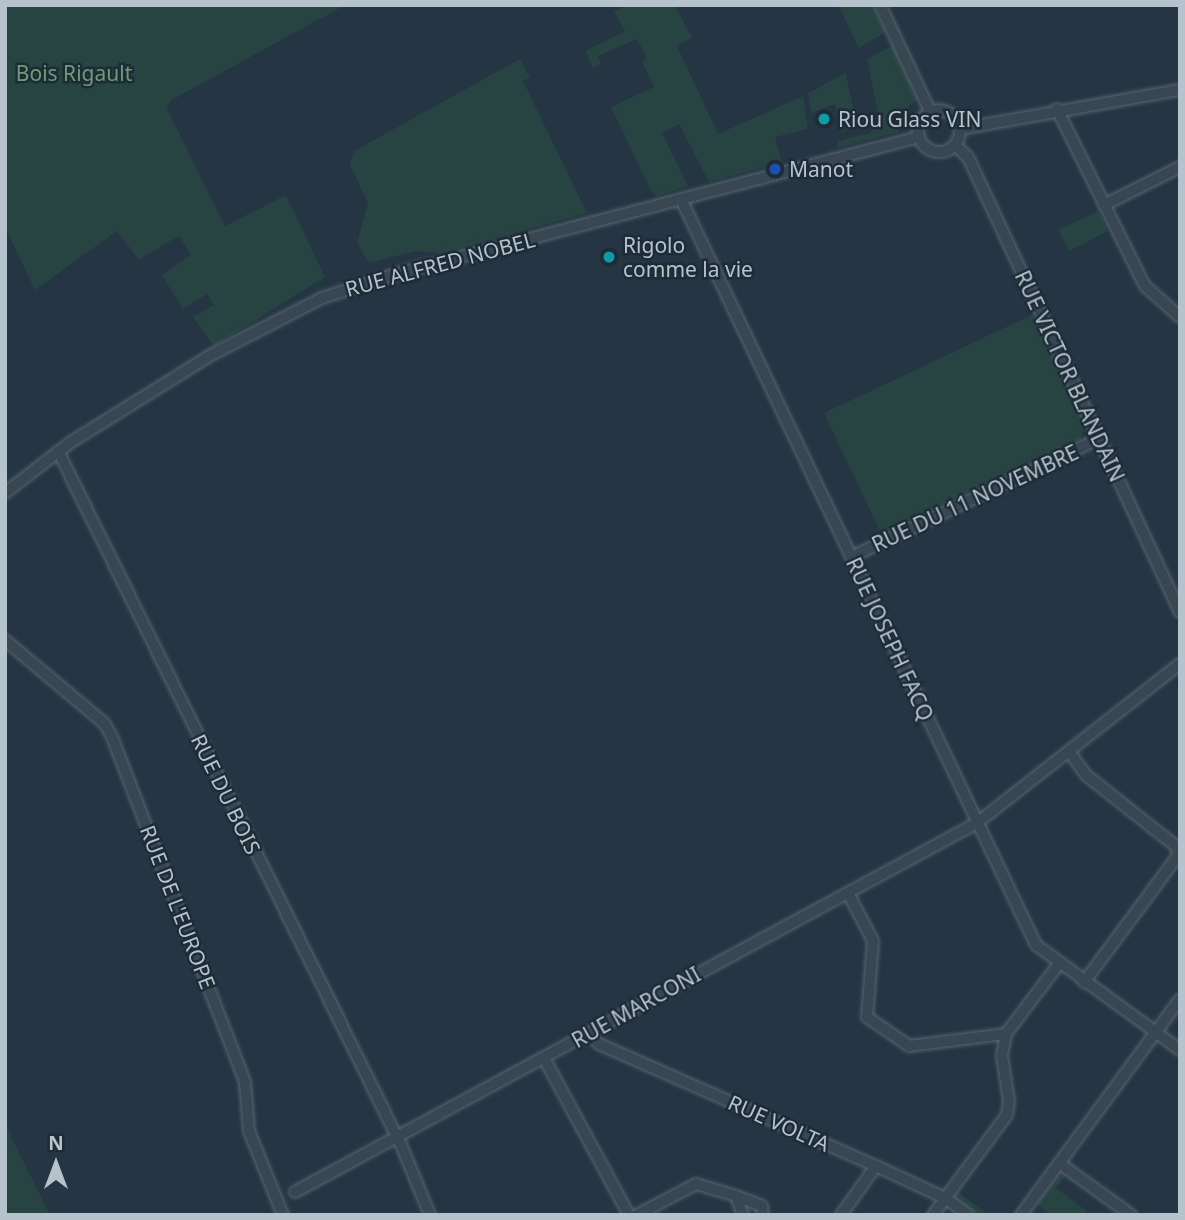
<!DOCTYPE html>
<html>
<head>
<meta charset="utf-8">
<style>
	body { margin:0 }
	#map { position:relative; width:1185px; height:1220px; overflow:hidden; background:#253543; font-family:"Noto Sans",sans-serif }
	div>[style] { position:absolute }
	.green>* { inset:0; background:#274443 }
	.roads { filter:drop-shadow(0 0 2px #576570) drop-shadow(0 0 2px #576570) }
	.minor>* { height:10px; margin:-5px; padding:0 5px; transform-origin:5px; border-radius:5px; background:#394752 }
	.minor>.ring { margin:-5px; padding:0; box-sizing:content-box; background:none; border:10px solid #394752; border-radius:50% }
	.dots>* { width:19px; height:19px; translate:-50% -50%; box-sizing:border-box; border:4px solid #1e2c38; border-radius:50% }
	span { translate:-50% -50%; white-space:nowrap; text-align:center; line-height:1.15; -webkit-text-stroke:5px #1e2c38; paint-order:stroke }
	.park-label { font-size:21px; color:#6c9e71 }
	.poi-label { font-size:21px; color:#b6c2cc }
	.left { translate:0 -50%; text-align:left }
	.street-label { font-size:21px; color:#b6c2cc }
	.frame { position:absolute; inset:0; border:7px solid #b6c2cc; pointer-events:none }
	.north { position:absolute; left:21px; top:1129px; width:70px; height:70px; -webkit-text-stroke:5px #1e2c38; paint-order:stroke; rotate:0deg; font-size:19px; font-weight:700; line-height:28px; text-align:center; color:#b6c2cc }
	.north::after { content:''; display:block; margin:auto; width:24px; height:32px; background:#b6c2cc; clip-path:polygon(50% 0,100% 100%,50% 72%,0 100%) }
</style>
</head>
<body>
<div id="map">
	<div class="green">
		<i style="clip-path:polygon(5px 5px,345px 5px,170px 101px,167px 109px,225px 226px,286px 195px,325px 277px,214px 346px,193px 317px,214px 305px,207px 294px,183px 309px,162px 275px,191px 255px,179px 236px,139px 260px,117px 231px,35px 290px,5px 227px)"></i>
		<i style="clip-path:polygon(628px 5px,679px 5px,676px 7px,692px 38px,677px 46px,718px 134px,803px 96px,808px 129px,775px 137px,782px 162px,709px 182px,679px 124px,662px 133px,688px 186px,657px 196px,651px 191px,611px 107px,654px 87px,642px 61px,647px 58px,637px 39px,598px 56px,601px 64px,593px 68px,585px 51px,625px 31px,614px 12px)"></i>
		<i style="clip-path:polygon(838px 5px,872px 5px,885px 32px,859px 48px)"></i>
		<i style="clip-path:polygon(893px 46px,918px 100px,910px 104px,898px 132px,836px 148px,838px 141px,870px 133px,880px 122px,867px 59px)"></i>
		<i style="clip-path:polygon(520px 59px,530px 77px,523px 81px,587px 213px,440px 253px,415px 251px,369px 263px,357px 243px,368px 203px,350px 165px,354px 151px)"></i>
		<i style="clip-path:polygon(846px 73px,857px 127px,841px 131px,835px 104px,811px 113px,808px 93px)"></i>
		<i style="clip-path:polygon(1098px 211px,1107px 228px,1104px 233px,1069px 251px,1058px 230px)"></i>
		<i style="clip-path:polygon(1032px 315px,1086px 424px,1080px 439px,881px 533px,824px 413px)"></i>
		<i style="clip-path:polygon(5px 1120px,12px 1139px,50px 1215px,5px 1215px)"></i>
		<i style="clip-path:polygon(1066px 1175px,1056px 1188px,1087px 1211px,1085px 1215px,1051px 1215px,1037px 1204px,1056px 1176px)"></i>
		<i style="clip-path:polygon(957px 1191px,989px 1215px,978px 1215px,953px 1196px)"></i>
	</div>
	<div class="roads">
		<div class="minor">
			<i style="left:880px;top:5px;width:117px;rotate:64.7deg"></i>
			<i style="left:1057px;top:109px;width:198px;rotate:63.6deg"></i>
			<i style="left:1145px;top:286px;width:47px;rotate:41.5deg"></i>
			<i class="ring" style="left:918px;top:110px;width:32px;height:32px"></i>
			<i style="left:960px;top:129px;width:223px;rotate:-10.1deg"></i>
			<i style="left:955px;top:145px;width:18px;rotate:43deg"></i>
			<i style="left:968px;top:157px;width:502px;rotate:65.02deg"></i>
			<i style="left:681px;top:199px;width:826px;rotate:64.55deg"></i>
			<i style="left:1036px;top:945px;width:178px;rotate:36.1deg"></i>
			<i style="left:1104px;top:205px;width:85px;rotate:-26.6deg"></i>
			<i style="left:58px;top:451px;width:776px;rotate:63.7deg"></i>
			<i style="left:402px;top:1147px;width:74px;rotate:67.6deg"></i>
			<i style="left:5px;top:493px;width:83px;rotate:-37.7deg"></i>
			<i style="left:71px;top:442px;width:165px;rotate:-31.9deg"></i>
			<i style="left:211px;top:355px;width:125px;rotate:-27.2deg"></i>
			<i style="left:322px;top:298px;width:81px;rotate:-18deg"></i>
			<i style="left:399px;top:273px;width:537px;rotate:-14.66deg"></i>
			<i style="left:851px;top:557px;width:276px;rotate:-25.5deg"></i>
			<i style="left:5px;top:640px;width:129px;rotate:40deg"></i>
			<i style="left:104px;top:723px;width:16px;rotate:60deg"></i>
			<i style="left:112px;top:737px;width:370px;rotate:68.9deg"></i>
			<i style="left:245px;top:1082px;width:49px;rotate:85.3deg"></i>
			<i style="left:249px;top:1131px;width:91px;rotate:68deg"></i>
			<i style="left:1069px;top:751px;width:29px;rotate:55deg"></i>
			<i style="left:1086px;top:775px;width:117px;rotate:38.4deg"></i>
			<i style="left:1178px;top:848px;width:9px;rotate:96deg"></i>
			<i style="left:1177px;top:857px;width:156px;rotate:126.6deg"></i>
			<i style="left:848px;top:893px;width:54px;rotate:62.5deg"></i>
			<i style="left:873px;top:941px;width:76px;rotate:94.5deg"></i>
			<i style="left:867px;top:1017px;width:51px;rotate:34.6deg"></i>
			<i style="left:909px;top:1046px;width:98px;rotate:-7.1deg"></i>
			<i style="left:588px;top:1033px;width:16px;rotate:45deg"></i>
			<i style="left:599px;top:1044px;width:303px;rotate:23.8deg"></i>
			<i style="left:876px;top:1166px;width:76px;rotate:24.9deg"></i>
			<i style="left:945px;top:1198px;width:29px;rotate:36deg"></i>
			<i style="left:544px;top:1058px;width:179px;rotate:61.6deg"></i>
			<i style="left:1059px;top:1163px;width:89px;rotate:35.8deg"></i>
			<i style="left:295px;top:1192px;width:775px;rotate:-28.42deg"></i>
			<i style="left:977px;top:823px;width:258px;rotate:-38.1deg"></i>
			<i style="left:736px;top:1196px;width:28px;rotate:21deg"></i>
			<i style="left:762px;top:1206px;width:9px;rotate:84deg"></i>
			<i style="left:637px;top:1215px;width:67px;rotate:-27.7deg"></i>
			<i style="left:696px;top:1184px;width:42px;rotate:16.7deg"></i>
			<i style="left:736px;top:1196px;width:20px;rotate:70deg"></i>
			<i style="left:841px;top:1215px;width:60px;rotate:-54.5deg"></i>
			<i style="left:933px;top:1215px;width:124px;rotate:-53.5deg"></i>
			<i style="left:1007px;top:1115px;width:14px;rotate:-82deg"></i>
			<i style="left:1009px;top:1101px;width:46px;rotate:-98.8deg"></i>
			<i style="left:1002px;top:1056px;width:22px;rotate:-80deg"></i>
			<i style="left:1006px;top:1034px;width:88px;rotate:-52.9deg"></i>
			<i style="left:1021px;top:1215px;width:268px;rotate:-53.6deg"></i>
		</div>
	</div>
	<div class="dots">
		<i style="left:824px;top:119px;background:#0f9aa8"></i>
		<i style="left:775px;top:169px;background:#1a4fb4"></i>
		<i style="left:609px;top:257px;background:#0f9aa8"></i>
	</div>
	<div class="park-label">
		<span style="left:74px;top:73px">Bois Rigault</span>
	</div>
	<div class="poi-label">
		<span class="left" style="left:838px;top:119px">Riou Glass VIN</span>
		<span class="left" style="left:789px;top:169px">Manot</span>
		<span class="left" style="left:623px;top:257px">Rigolo<br>comme la vie</span>
	</div>
	<div class="street-label">
		<span style="left:440px;top:264px;rotate:-15deg">RUE ALFRED NOBEL</span>
		<span style="left:1070px;top:376px;rotate:65deg">RUE VICTOR BLANDAIN</span>
		<span style="left:975px;top:498px;rotate:-25deg">RUE DU 11 NOVEMBRE</span>
		<span style="left:890px;top:639px;rotate:65deg">RUE JOSEPH FACQ</span>
		<span style="left:226px;top:794px;rotate:64deg">RUE DU BOIS</span>
		<span style="left:178px;top:907px;rotate:69deg">RUE DE L'EUROPE</span>
		<span style="left:636px;top:1007px;rotate:-29deg">RUE MARCONI</span>
		<span style="left:779px;top:1123px;rotate:24deg">RUE VOLTA</span>
	</div>
	<div class="frame"></div>
	<div class="north">N</div>
</div>
</body>
</html>
